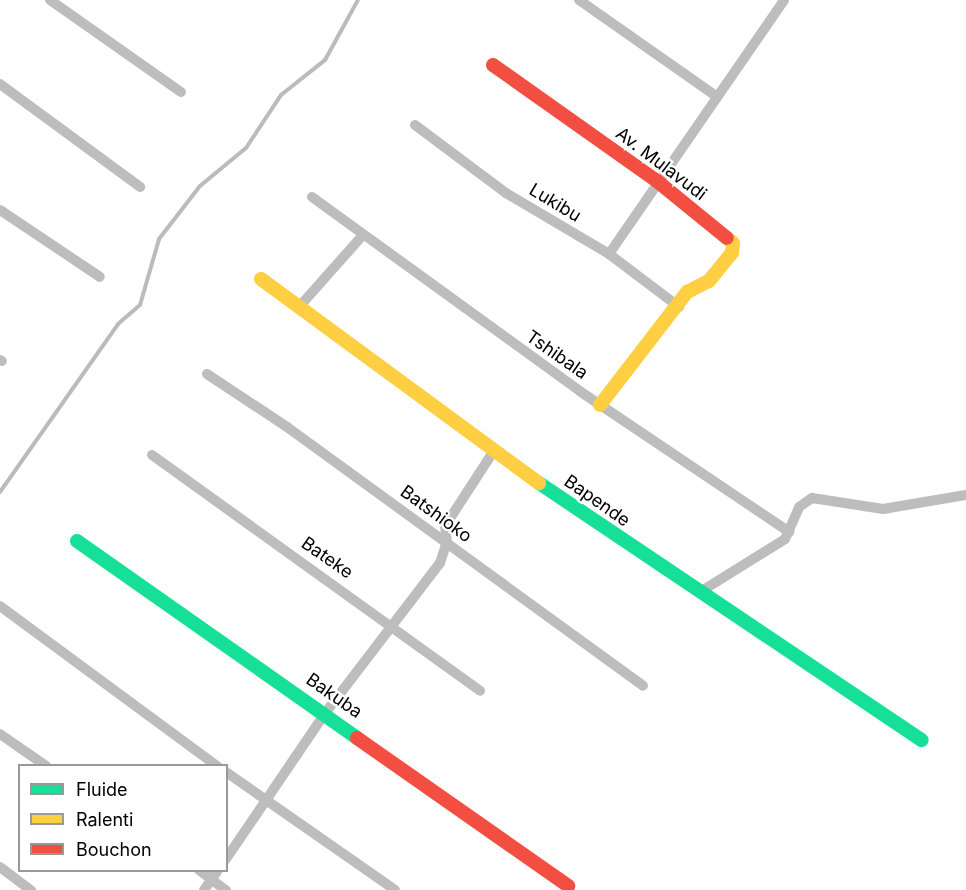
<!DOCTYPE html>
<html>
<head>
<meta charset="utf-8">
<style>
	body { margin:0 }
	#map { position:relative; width:966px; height:890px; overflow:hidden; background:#fff; font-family:Inter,sans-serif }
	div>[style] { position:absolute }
	.stream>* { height:4px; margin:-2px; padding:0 2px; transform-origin:2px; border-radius:2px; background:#bbb }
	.street>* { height:10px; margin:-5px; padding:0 5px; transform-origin:5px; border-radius:5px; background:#bdbdbd }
	.fast>* { height:14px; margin:-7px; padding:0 7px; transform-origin:7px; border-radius:7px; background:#16e098 }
	.slow>* { height:14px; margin:-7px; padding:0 7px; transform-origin:7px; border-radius:7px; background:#ffcf43 }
	.jam>* { height:14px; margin:-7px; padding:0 7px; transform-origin:7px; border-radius:7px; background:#f24e42 }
	span { translate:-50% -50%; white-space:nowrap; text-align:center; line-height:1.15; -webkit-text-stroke:4.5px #fff; paint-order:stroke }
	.street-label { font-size:18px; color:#000 }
	.legend { position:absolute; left:18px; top:764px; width:210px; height:108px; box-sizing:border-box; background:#fff; border:2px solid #999; margin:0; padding:8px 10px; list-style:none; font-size:18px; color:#000 }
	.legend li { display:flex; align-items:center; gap:12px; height:30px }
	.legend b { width:30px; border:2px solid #999 }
</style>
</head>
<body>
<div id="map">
	<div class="stream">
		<i style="left:0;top:492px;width:205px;rotate:-54.9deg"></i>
		<i style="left:118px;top:324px;width:29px;rotate:-41deg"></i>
		<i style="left:140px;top:305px;width:69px;rotate:-73.9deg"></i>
		<i style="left:159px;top:239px;width:67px;rotate:-52.3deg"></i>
		<i style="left:200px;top:186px;width:60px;rotate:-39.6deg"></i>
		<i style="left:246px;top:148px;width:64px;rotate:-56.6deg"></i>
		<i style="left:281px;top:95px;width:56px;rotate:-38.5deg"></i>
		<i style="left:325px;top:60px;width:68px;rotate:-61.2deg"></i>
	</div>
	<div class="street">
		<i style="left:50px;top:0;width:160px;rotate:35.1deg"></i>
		<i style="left:579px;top:0;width:167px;rotate:35deg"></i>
		<i style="left:0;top:84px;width:174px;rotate:36.3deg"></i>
		<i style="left:415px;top:125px;width:114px;rotate:36.8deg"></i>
		<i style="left:506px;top:193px;width:120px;rotate:30.6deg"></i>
		<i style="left:609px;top:254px;width:88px;rotate:37.1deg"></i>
		<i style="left:312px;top:197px;width:332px;rotate:35.9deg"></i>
		<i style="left:581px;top:392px;width:251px;rotate:33.9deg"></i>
		<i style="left:0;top:210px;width:120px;rotate:33.8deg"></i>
		<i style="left:609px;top:254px;width:308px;rotate:-55.4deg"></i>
		<i style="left:299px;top:307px;width:95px;rotate:-48.4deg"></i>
		<i style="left:0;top:360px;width:2px;rotate:27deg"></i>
		<i style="left:207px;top:374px;width:96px;rotate:33.5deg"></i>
		<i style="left:287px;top:427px;width:440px;rotate:36deg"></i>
		<i style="left:152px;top:455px;width:404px;rotate:35.7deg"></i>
		<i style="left:700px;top:592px;width:100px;rotate:-31.9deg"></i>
		<i style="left:785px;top:539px;width:35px;rotate:-66deg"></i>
		<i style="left:799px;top:507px;width:16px;rotate:-35deg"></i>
		<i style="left:812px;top:498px;width:72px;rotate:8.8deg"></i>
		<i style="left:883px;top:509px;width:84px;rotate:-9.6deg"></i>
		<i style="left:0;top:606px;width:270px;rotate:36.4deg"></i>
		<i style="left:0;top:734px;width:56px;rotate:34.8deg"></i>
		<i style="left:226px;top:772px;width:206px;rotate:34.9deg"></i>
		<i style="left:226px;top:859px;width:178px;rotate:-55.8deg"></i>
		<i style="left:326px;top:712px;width:188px;rotate:-52.6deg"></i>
		<i style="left:440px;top:563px;width:22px;rotate:-72deg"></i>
		<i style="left:447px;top:542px;width:16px;rotate:-97deg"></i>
		<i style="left:445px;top:526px;width:88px;rotate:-57deg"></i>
		<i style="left:0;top:867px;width:39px;rotate:37deg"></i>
		<i style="left:199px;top:870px;width:34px;rotate:37deg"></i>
		<i style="left:204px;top:890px;width:24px;rotate:-55deg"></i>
	</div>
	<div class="fast">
		<i style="left:539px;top:483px;width:461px;rotate:33.9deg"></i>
		<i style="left:77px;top:541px;width:342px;rotate:35.1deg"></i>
	</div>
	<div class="slow">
		<i style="left:261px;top:279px;width:345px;rotate:36.3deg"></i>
		<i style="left:600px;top:405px;width:143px;rotate:-52.4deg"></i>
		<i style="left:687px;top:292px;width:25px;rotate:-27deg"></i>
		<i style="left:709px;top:281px;width:36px;rotate:-51deg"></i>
		<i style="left:732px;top:253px;width:10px;rotate:-84deg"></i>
		<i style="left:733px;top:243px;width:8px;rotate:-140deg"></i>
	</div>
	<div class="jam">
		<i style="left:493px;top:65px;width:201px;rotate:35.3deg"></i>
		<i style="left:657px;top:181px;width:90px;rotate:39.2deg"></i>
		<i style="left:357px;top:738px;width:258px;rotate:35deg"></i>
	</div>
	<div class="street-label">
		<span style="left:661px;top:164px;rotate:37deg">Av. Mulavudi</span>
		<span style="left:555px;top:203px;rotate:31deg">Lukibu</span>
		<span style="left:557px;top:355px;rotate:35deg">Tshibala</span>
		<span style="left:597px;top:501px;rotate:35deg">Bapende</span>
		<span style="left:436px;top:514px;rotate:36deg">Batshioko</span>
		<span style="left:327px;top:558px;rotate:35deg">Bateke</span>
		<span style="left:334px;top:696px;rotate:35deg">Bakuba</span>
	</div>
	<ul class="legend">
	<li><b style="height:8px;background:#16e098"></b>Fluide</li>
	<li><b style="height:8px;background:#ffcf43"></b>Ralenti</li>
	<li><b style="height:8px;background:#f24e42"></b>Bouchon</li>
	</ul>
</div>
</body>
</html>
